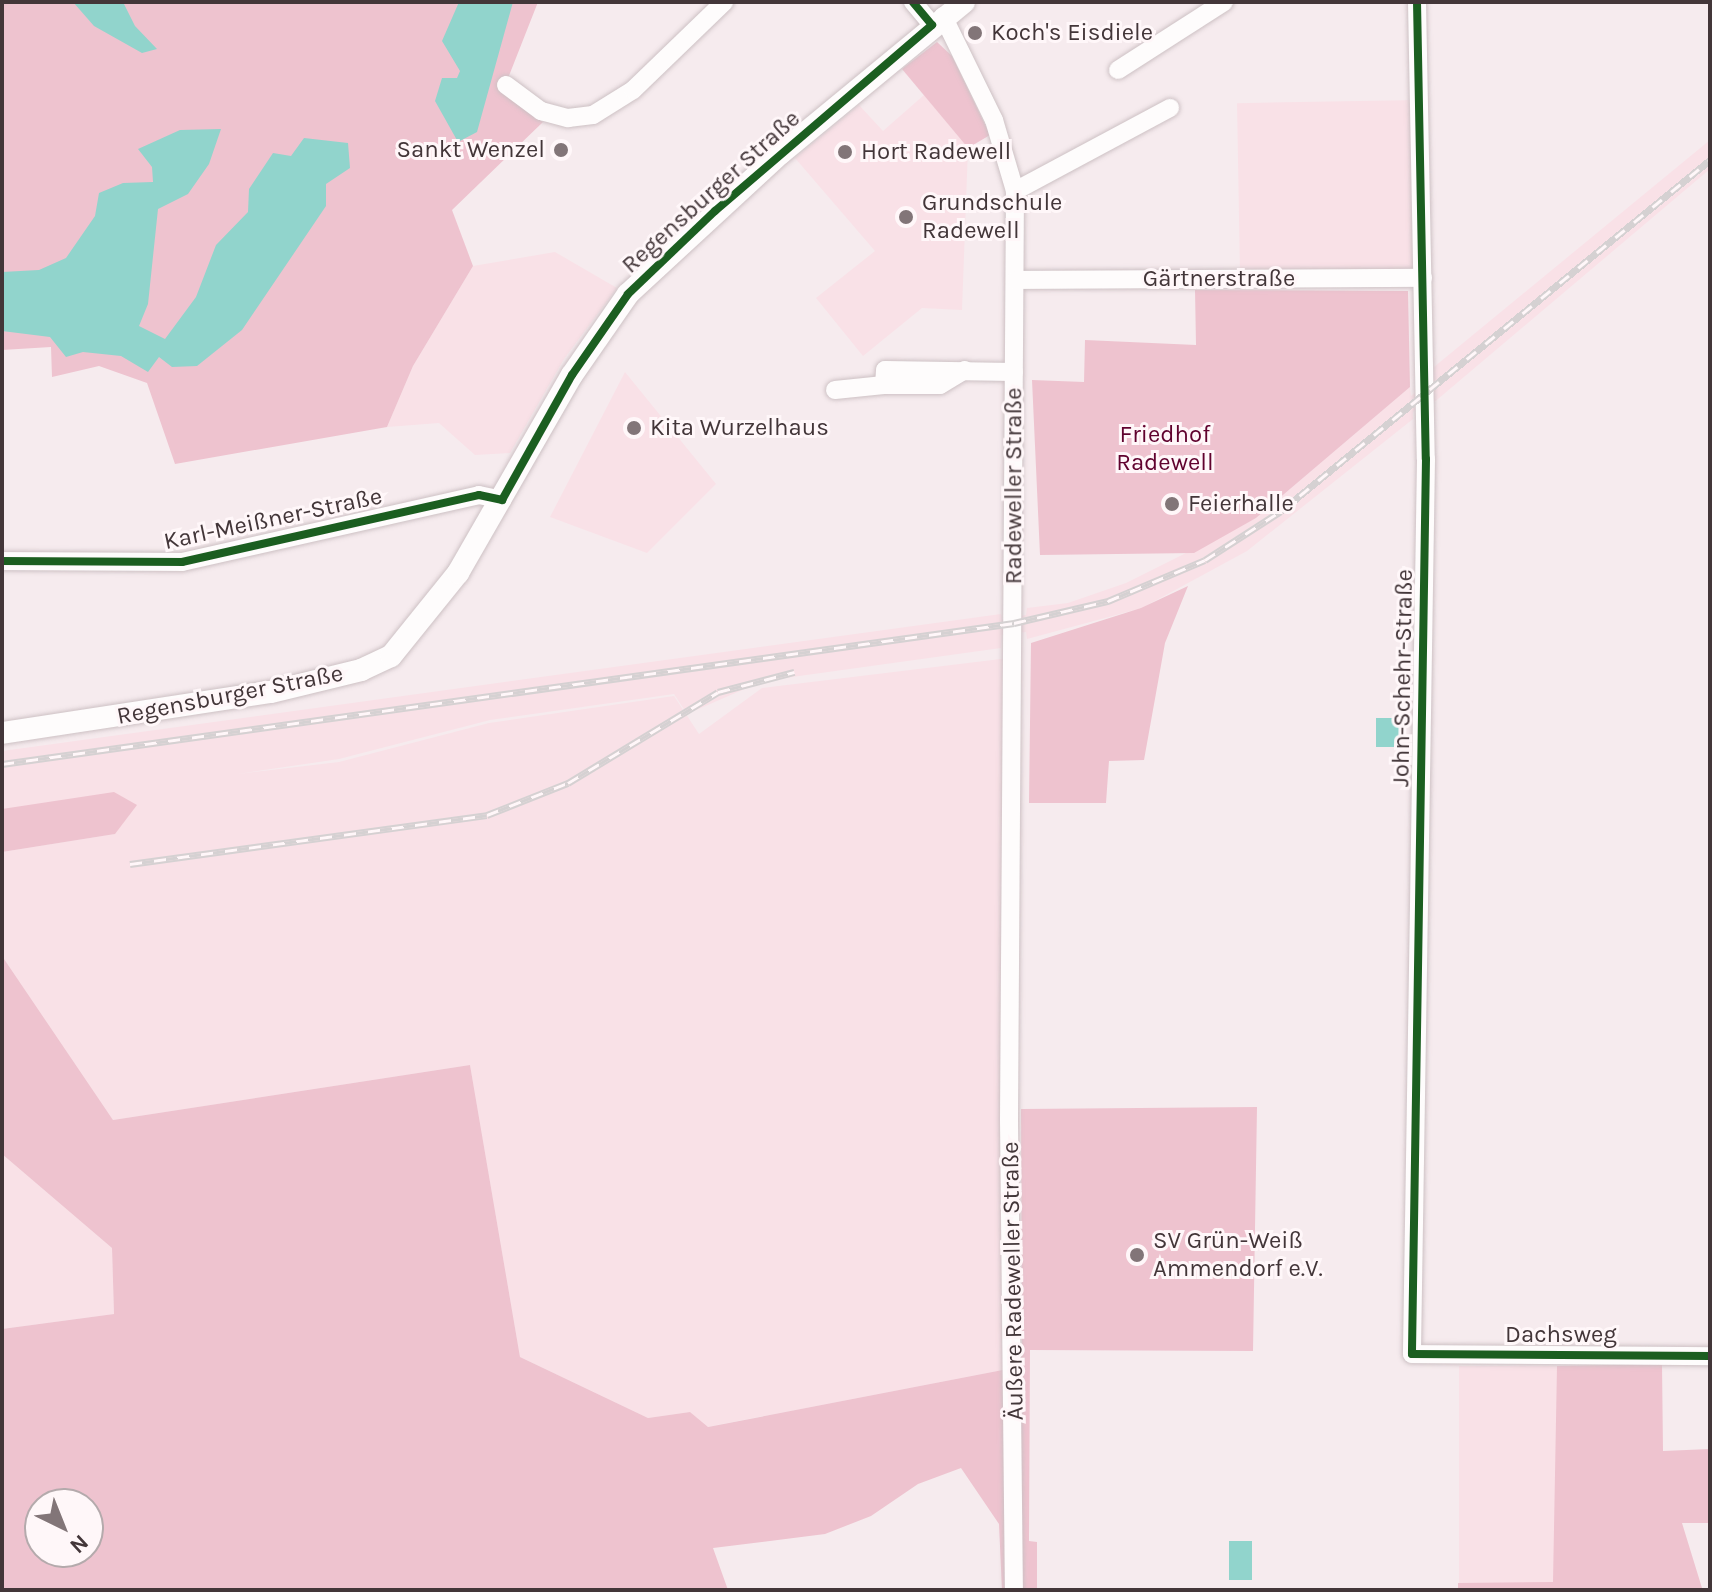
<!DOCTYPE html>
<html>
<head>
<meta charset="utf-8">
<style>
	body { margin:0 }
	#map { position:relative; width:1712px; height:1592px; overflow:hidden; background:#f6ebee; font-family:Karla,sans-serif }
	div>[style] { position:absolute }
	.built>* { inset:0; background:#f9e1e7; transform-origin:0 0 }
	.green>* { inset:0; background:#eec3cf }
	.water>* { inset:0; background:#91d4cc; transform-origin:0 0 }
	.roads { filter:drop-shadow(0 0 2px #cdc1c4) drop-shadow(0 0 2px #cdc1c4) }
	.minor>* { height:18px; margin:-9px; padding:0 9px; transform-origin:9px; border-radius:9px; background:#fefcfc }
	.major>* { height:22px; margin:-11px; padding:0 11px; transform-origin:11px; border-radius:11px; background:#fefcfc }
	.rail>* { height:7px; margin-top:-3.5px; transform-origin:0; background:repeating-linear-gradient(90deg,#fff7f9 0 12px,#d5d1d2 0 24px); box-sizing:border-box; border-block:2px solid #d5d1d2 }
	.cycleway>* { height:8px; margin:-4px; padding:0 4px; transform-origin:4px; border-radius:4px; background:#1b5e20 }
	.dots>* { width:22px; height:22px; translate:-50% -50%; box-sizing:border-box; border:4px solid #fff7f9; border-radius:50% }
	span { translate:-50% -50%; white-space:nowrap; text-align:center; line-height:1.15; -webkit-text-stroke:6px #fff7f9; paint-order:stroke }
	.poi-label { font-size:24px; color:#433639 }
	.left { translate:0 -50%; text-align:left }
	.right { translate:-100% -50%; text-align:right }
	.street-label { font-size:24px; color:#433639 }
	.park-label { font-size:24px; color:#60022e }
	.frame { position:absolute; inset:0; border:4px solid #433639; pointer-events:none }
	.north { position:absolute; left:24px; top:1488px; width:80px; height:80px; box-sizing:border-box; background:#fff7f9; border:2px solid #b4aaac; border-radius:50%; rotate:137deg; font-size:22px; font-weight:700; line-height:32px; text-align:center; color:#433639 }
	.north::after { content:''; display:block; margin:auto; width:28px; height:36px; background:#827578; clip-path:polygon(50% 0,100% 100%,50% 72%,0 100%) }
</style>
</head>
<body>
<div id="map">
	<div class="built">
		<i style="clip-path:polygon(924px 95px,968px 148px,962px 310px,922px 308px,863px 356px,816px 298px,875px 251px,795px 158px,859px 105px,883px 131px)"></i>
		<i style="left:1420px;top:100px;width:178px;height:183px;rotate:89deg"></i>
		<i style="clip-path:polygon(1710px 140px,1710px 169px,1432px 404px,1432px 396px,1413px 412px,1413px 419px,1247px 551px,1142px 608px,1027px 639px,1026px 632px,1002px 635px,1001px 648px,763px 681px,687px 714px,674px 694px,490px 720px,339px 759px,238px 774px,339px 762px,489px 723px,674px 696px,699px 734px,762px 688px,1009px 658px,1013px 1368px,707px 1427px,690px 1412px,648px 1418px,520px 1357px,470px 1065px,113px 1120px,2px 956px,2px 852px,115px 834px,2px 809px,2px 751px,1001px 614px,1002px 619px,1026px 615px,1027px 608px,1068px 603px,1126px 583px,1256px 518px,1410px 387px,1411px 396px,1433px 377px,1434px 367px)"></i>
		<i style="clip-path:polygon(555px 252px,617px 288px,564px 359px,510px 453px,475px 455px,439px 423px,387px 427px,413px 366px,473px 266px)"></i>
		<i style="clip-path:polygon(625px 372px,716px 484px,647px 553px,550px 517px)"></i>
		<i style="clip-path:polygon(2px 1154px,112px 1248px,114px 1314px,2px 1329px)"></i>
		<i style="left:1459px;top:1366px;width:98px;height:217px"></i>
	</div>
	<div class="green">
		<i style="clip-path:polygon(2px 2px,538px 2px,503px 91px,543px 122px,452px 210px,473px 266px,413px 366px,387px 427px,175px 464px,147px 383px,99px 366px,52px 377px,51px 347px,2px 350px)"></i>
		<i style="clip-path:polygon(937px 42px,952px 56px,990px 135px,968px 148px,902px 69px)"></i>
		<i style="clip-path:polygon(1195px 290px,1408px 291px,1410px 387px,1256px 518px,1194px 553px,1040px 555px,1032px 380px,1084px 382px,1085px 340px,1196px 345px)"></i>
		<i style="clip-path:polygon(1188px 586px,1165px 643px,1144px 760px,1109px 761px,1106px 803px,1029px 803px,1031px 643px,1141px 608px)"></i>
		<i style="clip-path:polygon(114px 792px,137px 805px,115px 834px,2px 852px,2px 809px)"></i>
		<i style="clip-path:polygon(evenodd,2px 956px,113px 1120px,470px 1065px,520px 1357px,648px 1418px,690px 1412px,708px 1427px,1013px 1368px,1012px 1350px,1022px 1349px,1021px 1109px,1257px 1107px,1253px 1351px,1030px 1350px,1029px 1541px,1037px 1542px,1037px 1590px,1002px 1590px,999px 1524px,961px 1468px,918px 1484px,871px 1516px,825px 1534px,713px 1548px,728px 1590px,2px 1590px,2px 1329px,114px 1314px,112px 1248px,2px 1154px,2px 956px,40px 1504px,88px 1504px,88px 1552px,40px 1552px,40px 1504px)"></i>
		<i style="clip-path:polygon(1662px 1364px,1663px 1451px,1710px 1449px,1710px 1523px,1682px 1523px,1702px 1588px,1710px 1590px,1458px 1590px,1458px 1583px,1553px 1582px,1557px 1366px)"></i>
	</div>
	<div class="water">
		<i style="clip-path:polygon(73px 2px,123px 2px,135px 26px,157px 49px,142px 53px,94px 26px)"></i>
		<i style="clip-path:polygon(459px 2px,513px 2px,477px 132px,458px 142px,435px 101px,442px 78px,457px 78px,460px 71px,442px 41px)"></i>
		<i style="clip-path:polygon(221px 129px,209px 164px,188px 194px,158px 209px,148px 304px,139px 326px,165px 339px,196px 297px,216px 245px,248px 212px,249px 189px,273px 153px,291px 156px,304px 138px,348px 143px,350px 168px,326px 184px,326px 206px,242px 330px,197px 366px,172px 367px,159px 357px,148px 372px,121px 356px,83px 352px,66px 357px,50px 337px,2px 331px,2px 272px,39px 270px,66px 258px,95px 216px,99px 193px,123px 183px,153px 182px,152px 167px,138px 149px,180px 130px)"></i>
		<i style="left:1376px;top:718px;width:24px;height:29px"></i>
		<i style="left:1229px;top:1541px;width:23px;height:39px"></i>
	</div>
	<div class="roads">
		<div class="minor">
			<i style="left:913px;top:2px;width:30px;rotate:50deg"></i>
			<i style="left:1417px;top:2px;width:457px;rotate:88.9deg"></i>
			<i style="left:1426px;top:459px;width:895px;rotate:90.9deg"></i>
			<i style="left:1412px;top:1354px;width:298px;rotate:0.4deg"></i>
			<i style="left:943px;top:16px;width:116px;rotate:63.9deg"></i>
			<i style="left:994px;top:120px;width:74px;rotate:73.5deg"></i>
			<i style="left:1015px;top:191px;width:929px;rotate:90.37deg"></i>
			<i style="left:1009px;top:1120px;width:470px;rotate:89.4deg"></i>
			<i style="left:1118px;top:70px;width:126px;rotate:-32.7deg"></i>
			<i style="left:506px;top:85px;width:44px;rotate:36.6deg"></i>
			<i style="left:541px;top:111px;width:28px;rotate:15deg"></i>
			<i style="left:568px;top:118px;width:25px;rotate:-7deg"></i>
			<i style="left:593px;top:115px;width:47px;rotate:-32deg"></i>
			<i style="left:633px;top:90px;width:127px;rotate:-44deg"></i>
			<i style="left:1015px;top:191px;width:176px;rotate:-28.2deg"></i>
			<i style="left:1016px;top:280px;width:407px;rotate:-0.3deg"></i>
			<i style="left:884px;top:385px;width:56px"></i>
			<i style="left:940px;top:385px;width:29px;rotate:-31deg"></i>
			<i style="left:835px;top:390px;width:49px;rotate:-5.8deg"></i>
			<i style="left:884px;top:385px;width:15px;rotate:-86deg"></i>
			<i style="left:885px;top:370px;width:129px;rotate:0.9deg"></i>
			<i style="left:2px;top:561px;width:180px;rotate:0.3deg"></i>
			<i style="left:182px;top:562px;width:304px;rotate:-12.7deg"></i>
			<i style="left:479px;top:495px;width:24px;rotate:12deg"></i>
		</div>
		<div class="major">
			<i style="left:2px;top:733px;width:272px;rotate:-8.7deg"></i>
			<i style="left:271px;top:692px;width:93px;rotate:-13.7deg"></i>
			<i style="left:361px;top:670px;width:33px;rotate:-25deg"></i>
			<i style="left:391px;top:656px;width:107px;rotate:-51.1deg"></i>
			<i style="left:458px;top:573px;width:228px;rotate:-60.1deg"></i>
			<i style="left:572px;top:375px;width:98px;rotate:-55.3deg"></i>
			<i style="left:628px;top:294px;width:208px;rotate:-42.7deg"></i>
			<i style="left:781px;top:153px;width:237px;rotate:-39.5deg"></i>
		</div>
	</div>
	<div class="rail">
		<i style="left:2px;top:764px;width:1022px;rotate:-7.93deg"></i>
		<i style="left:1014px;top:623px;width:97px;rotate:-13.2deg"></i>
		<i style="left:1108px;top:601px;width:105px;rotate:-22.9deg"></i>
		<i style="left:1205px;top:560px;width:90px;rotate:-32.8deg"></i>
		<i style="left:1281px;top:511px;width:554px;rotate:-39.29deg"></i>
		<i style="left:130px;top:864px;width:360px;rotate:-7.8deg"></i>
		<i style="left:487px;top:815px;width:87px;rotate:-21.6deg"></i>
		<i style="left:568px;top:783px;width:175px;rotate:-31.2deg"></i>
		<i style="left:718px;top:692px;width:79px;rotate:-14.7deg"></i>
	</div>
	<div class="cycleway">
		<i style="left:1417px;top:2px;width:457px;rotate:88.9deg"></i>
		<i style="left:1426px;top:459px;width:895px;rotate:90.9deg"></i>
		<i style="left:1412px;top:1354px;width:298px;rotate:0.4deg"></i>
		<i style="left:2px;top:561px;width:180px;rotate:0.3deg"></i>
		<i style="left:182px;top:562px;width:304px;rotate:-12.7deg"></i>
		<i style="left:479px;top:495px;width:24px;rotate:12deg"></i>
		<i style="left:502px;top:500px;width:143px;rotate:-60.8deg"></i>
		<i style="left:572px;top:375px;width:98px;rotate:-55.3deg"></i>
		<i style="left:628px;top:294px;width:120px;rotate:-43.7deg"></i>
		<i style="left:715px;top:211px;width:286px;rotate:-40.6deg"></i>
		<i style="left:932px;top:25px;width:30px;rotate:-130deg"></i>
	</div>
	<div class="dots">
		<i style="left:975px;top:33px;background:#827578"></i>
		<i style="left:561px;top:150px;background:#827578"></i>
		<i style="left:845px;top:152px;background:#827578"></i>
		<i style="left:906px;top:217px;background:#827578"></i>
		<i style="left:634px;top:428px;background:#827578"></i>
		<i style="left:1172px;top:504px;background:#827578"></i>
		<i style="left:1137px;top:1255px;background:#827578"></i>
	</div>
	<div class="poi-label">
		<span class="left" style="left:991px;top:33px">Koch's Eisdiele</span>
		<span class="right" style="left:545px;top:150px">Sankt Wenzel</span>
		<span class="left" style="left:861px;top:152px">Hort Radewell</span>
		<span class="left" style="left:922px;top:217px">Grundschule<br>Radewell</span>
		<span class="left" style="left:650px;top:428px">Kita Wurzelhaus</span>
		<span class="left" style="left:1188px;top:504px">Feierhalle</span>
		<span class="left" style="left:1153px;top:1255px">SV Grün-Weiß<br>Ammendorf e.V.</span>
	</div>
	<div class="street-label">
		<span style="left:711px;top:192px;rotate:-42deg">Regensburger Straße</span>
		<span style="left:1219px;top:279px">Gärtnerstraße</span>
		<span style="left:1014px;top:486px;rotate:-90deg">Radeweller Straße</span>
		<span style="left:273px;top:519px;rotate:-12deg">Karl-Meißner-Straße</span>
		<span style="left:1403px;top:678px;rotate:-89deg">John-Schehr-Straße</span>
		<span style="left:230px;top:695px;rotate:-11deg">Regensburger Straße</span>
		<span style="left:1013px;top:1281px;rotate:-91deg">Äußere Radeweller Straße</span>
		<span style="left:1561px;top:1335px">Dachsweg</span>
	</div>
	<div class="park-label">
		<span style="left:1165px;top:449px">Friedhof<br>Radewell</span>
	</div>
	<div class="frame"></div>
	<div class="north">N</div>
</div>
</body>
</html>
